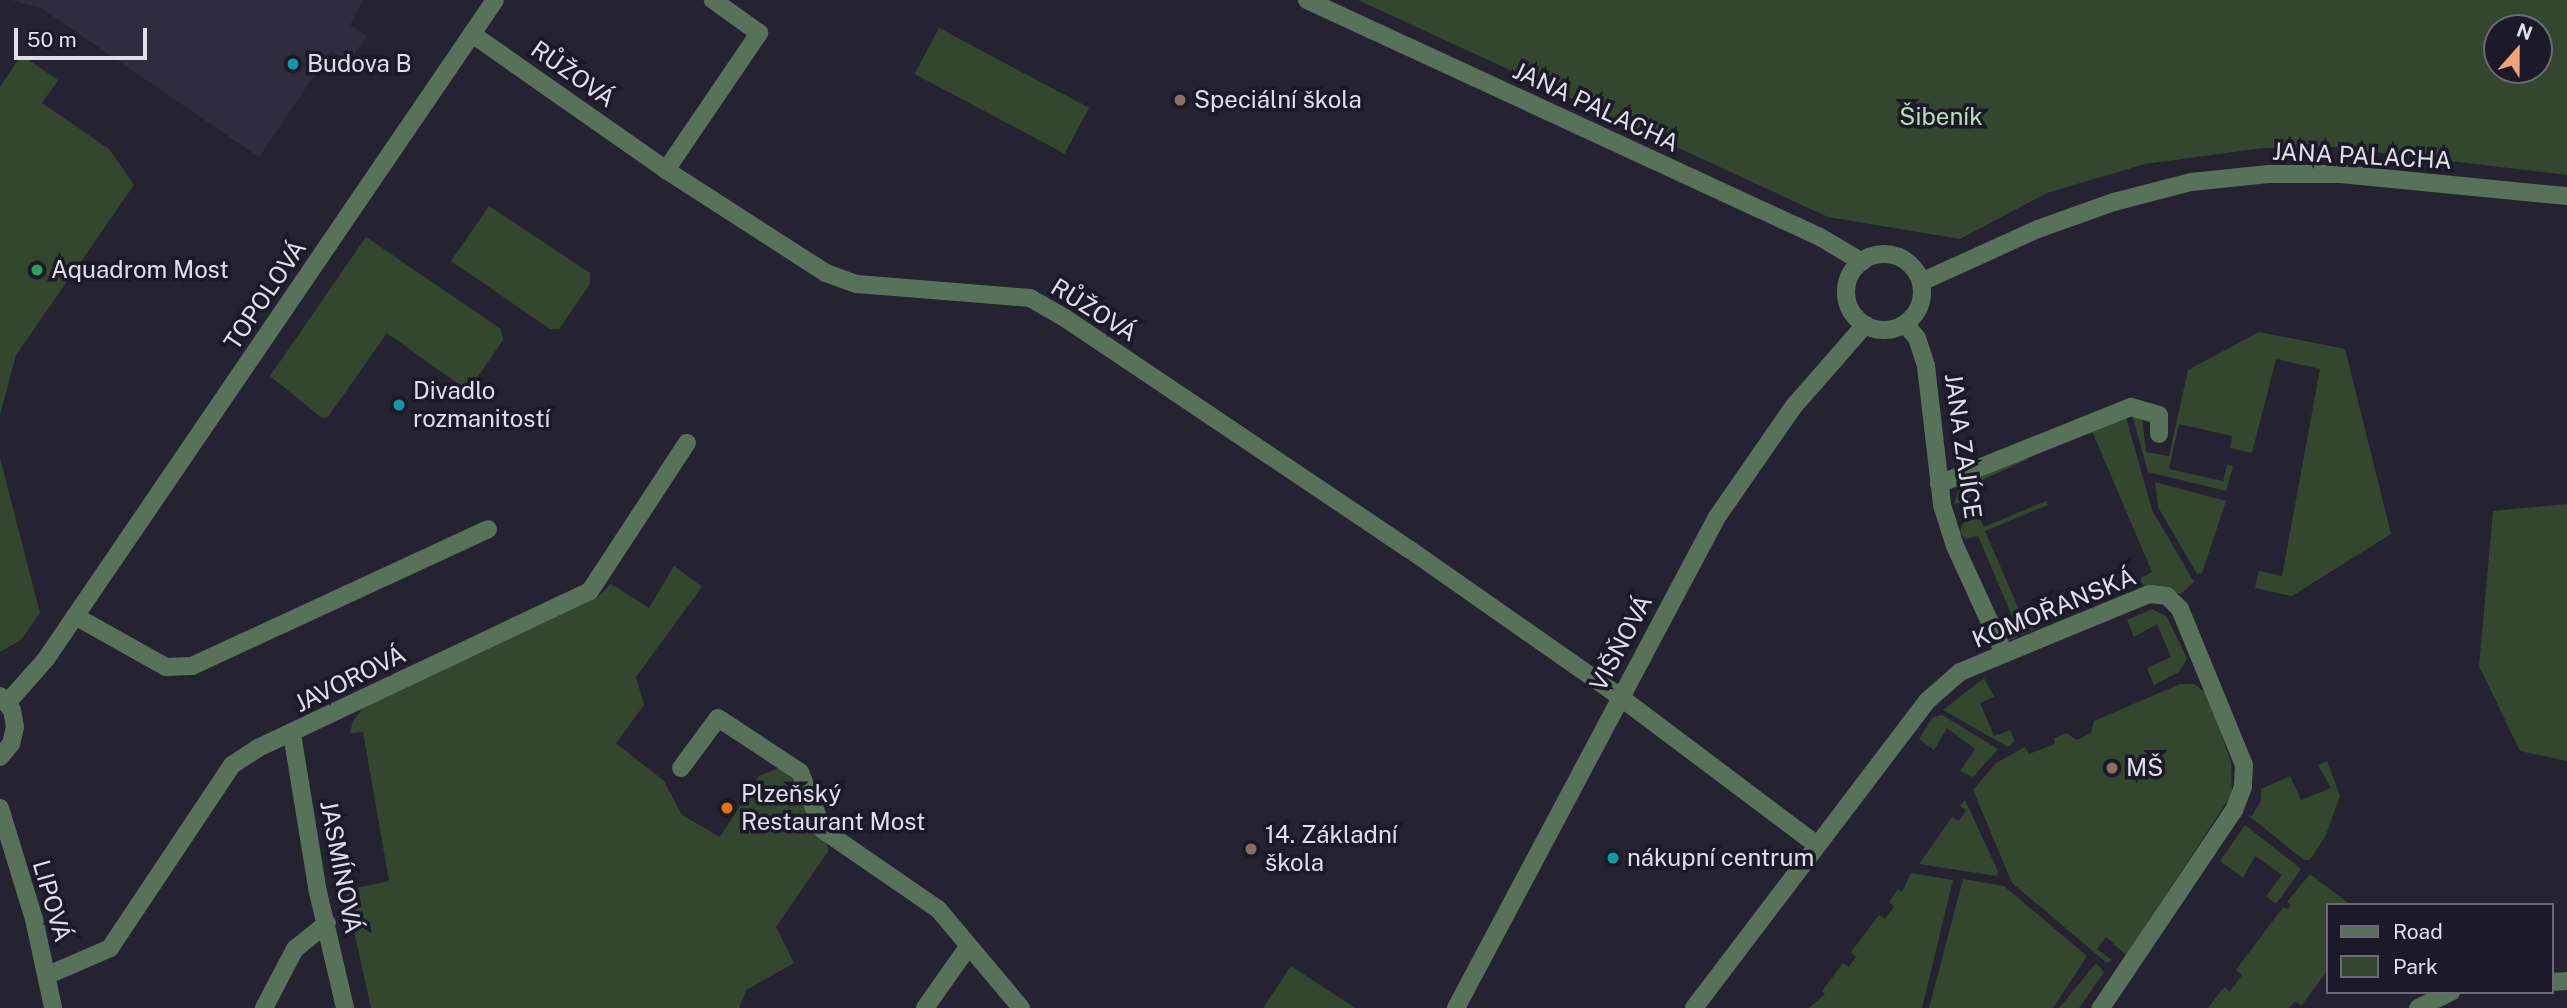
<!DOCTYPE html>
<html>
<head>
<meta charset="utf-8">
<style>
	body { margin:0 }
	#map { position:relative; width:2567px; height:1008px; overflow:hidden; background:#252332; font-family:"Public Sans",sans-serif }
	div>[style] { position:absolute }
	.built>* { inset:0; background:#2f2c3f }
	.green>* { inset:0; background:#32472e; transform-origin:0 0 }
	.minor>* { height:18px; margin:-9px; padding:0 9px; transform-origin:9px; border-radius:9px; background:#577258 }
	.minor>.ring { margin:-9px; padding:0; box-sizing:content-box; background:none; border:18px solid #577258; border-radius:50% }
	.dots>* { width:19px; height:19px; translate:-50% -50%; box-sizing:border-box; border:4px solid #1c1a28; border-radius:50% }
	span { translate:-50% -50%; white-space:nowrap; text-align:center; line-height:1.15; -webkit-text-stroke:7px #1c1a28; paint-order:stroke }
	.poi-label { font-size:24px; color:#e0dfe9 }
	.left { translate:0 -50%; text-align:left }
	.street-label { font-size:24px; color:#e0dfe9 }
	.park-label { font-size:24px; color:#b5e0ae }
	.legend { position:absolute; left:2326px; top:903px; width:228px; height:91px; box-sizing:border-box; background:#1c1a28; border:2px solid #6a6975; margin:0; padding:9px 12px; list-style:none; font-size:21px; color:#e0dfe9 }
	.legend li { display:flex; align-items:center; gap:14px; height:35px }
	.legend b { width:35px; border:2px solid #6a6975 }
	.north { position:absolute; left:2483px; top:14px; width:70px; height:70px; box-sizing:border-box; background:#1c1a28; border:2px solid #6a6975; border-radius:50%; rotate:21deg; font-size:19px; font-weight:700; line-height:28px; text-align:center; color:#e0dfe9 }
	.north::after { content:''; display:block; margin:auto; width:24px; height:32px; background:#f0a279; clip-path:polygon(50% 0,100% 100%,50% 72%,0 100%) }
	.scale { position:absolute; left:14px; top:28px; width:133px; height:32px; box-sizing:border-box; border:4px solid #e0dfe9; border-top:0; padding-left:9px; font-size:21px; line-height:24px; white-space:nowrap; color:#e0dfe9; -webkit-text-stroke:5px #1c1a28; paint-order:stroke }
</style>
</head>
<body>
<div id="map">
	<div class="built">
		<i style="clip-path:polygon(11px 0,363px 0,350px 25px,367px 36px,348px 62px,331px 51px,259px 157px,41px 8px)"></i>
	</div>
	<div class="green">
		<i style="clip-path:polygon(evenodd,1358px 0,2567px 0,2567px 175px,2333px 147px,2263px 148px,2145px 164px,2047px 193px,1960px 239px,1828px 217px,1358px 0,2497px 28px,2539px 28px,2539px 70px,2497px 70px,2497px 28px)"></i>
		<i style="left:939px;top:28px;width:170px;height:52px;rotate:28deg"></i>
		<i style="clip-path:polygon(21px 55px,58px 80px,42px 103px,109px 149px,134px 185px,16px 355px,0 415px,0 87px)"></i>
		<i style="clip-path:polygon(489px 206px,590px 273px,590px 284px,559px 329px,550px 329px,451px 261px)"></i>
		<i style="clip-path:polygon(366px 237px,501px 329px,503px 340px,468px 391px,387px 333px,328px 417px,322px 418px,270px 376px)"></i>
		<i style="clip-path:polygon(2259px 332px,2345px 349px,2391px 534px,2292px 596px,2255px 588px,2259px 571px,2282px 576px,2320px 369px,2276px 359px,2252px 453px,2230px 448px,2232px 436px,2179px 424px,2169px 469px,2223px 481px,2227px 465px,2233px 466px,2226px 491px,2148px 472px,2132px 415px,2142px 417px,2146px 452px,2169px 456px,2188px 370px)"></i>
		<i style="clip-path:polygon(2126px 417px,2152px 510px,2194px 582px,2181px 594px,2140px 584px,2141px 578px,2152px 572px,2092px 431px)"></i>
		<i style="clip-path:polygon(2023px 455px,2028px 459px,1967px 487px,1972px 500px,1954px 504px,1962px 478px)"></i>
		<i style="clip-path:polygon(0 458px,40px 613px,21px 640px,0 652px)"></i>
		<i style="clip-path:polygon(2155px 482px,2226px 501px,2202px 573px,2197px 574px,2158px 507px)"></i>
		<i style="clip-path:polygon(2046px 501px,2048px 505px,1985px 531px,2026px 626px,2037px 622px,2041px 626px,2008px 641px,2008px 634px,2018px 630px,1978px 536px,1965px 539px,1960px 532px,1963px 523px,1978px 515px,1984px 527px)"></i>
		<i style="clip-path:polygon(2567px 504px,2567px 761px,2520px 751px,2479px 666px,2493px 511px)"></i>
		<i style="clip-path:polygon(674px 566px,702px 587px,636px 677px,644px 705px,616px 743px,664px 781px,682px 815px,720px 837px,759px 776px,781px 767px,800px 787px,829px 850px,776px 927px,794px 963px,746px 990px,739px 1008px,371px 1008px,346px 895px,356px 888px,389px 881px,363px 732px,350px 733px,353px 721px,363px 708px,598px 597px,611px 584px,649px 608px)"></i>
		<i style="clip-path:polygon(2152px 609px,2167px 617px,2187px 659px,2179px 672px,2154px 685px,2147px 668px,2171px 657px,2157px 624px,2134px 637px,2127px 620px)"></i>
		<i style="clip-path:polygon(1984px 678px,1994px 697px,1980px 703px,1994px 736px,2010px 730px,2015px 741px,2008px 747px,1943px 710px)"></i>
		<i style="clip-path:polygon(2180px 684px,2194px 684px,2207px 694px,2231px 762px,2232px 794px,2126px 955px,2106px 937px,2097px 949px,2112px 960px,2107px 963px,2012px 883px,1973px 790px,1996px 763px,2025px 747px,2029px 754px,2055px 744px,2054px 738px,2066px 733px,2077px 740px,2091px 733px,2094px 721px)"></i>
		<i style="clip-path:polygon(1942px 715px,1998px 749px,1973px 777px,1960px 771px,1975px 749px,1947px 728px,1934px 750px,1919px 739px,1933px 717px)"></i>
		<i style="clip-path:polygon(2327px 761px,2340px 796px,2326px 835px,2310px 860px,2304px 860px,2248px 815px,2252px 816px,2261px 800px,2261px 789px,2290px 776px,2301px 800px,2331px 788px,2318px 765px)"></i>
		<i style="clip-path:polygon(1965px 800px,1998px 871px,1997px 876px,1919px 864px,1952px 817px,1959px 821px,1966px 811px,1960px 806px)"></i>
		<i style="clip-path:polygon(2245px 825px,2301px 869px,2276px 904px,2266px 896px,2282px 875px,2255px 856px,2243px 878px,2220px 861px)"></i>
		<i style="clip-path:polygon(1911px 873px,1953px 880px,1922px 1008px,1809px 1008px,1825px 994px,1822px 991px,1843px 963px,1849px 967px,1856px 957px,1851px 952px,1879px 915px,1885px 919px,1894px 907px,1889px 902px,1898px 889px,1902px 892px)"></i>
		<i style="clip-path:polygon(2310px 874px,2351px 905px,2327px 905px,2327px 971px,2301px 1006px,2295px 1001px,2289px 1008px,2208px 1008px,2224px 987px,2230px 992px,2242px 975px,2236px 970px,2283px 907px,2288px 909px,2291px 905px,2287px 902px)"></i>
		<i style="clip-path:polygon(1963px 879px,2004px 886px,2087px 956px,2053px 1008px,1929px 1008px)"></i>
		<i style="clip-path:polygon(2096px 963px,2104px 972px,2079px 1008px,2059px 1008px)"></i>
		<i style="clip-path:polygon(1291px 966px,1355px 1008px,1263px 1008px)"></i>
	</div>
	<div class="minor">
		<i style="left:1307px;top:0;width:565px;rotate:24.8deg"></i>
		<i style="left:1820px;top:237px;width:49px;rotate:30.8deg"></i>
		<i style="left:472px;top:34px;width:237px;rotate:35deg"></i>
		<i style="left:666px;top:170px;width:190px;rotate:32.8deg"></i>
		<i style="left:826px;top:273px;width:33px;rotate:20deg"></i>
		<i style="left:857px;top:284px;width:174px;rotate:4.6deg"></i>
		<i style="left:1030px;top:298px;width:40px;rotate:29.7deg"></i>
		<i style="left:1065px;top:318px;width:414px;rotate:33.9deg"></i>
		<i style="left:1409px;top:549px;width:258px;rotate:35deg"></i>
		<i style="left:1620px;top:697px;width:246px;rotate:36.9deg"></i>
		<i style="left:666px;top:170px;width:166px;rotate:-55.8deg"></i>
		<i style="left:759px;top:33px;width:57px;rotate:-144.3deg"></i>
		<i class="ring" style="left:1846px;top:254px;width:58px;height:58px"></i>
		<i style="left:1921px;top:282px;width:128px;rotate:-24.4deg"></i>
		<i style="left:2038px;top:229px;width:81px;rotate:-19.6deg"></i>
		<i style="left:2114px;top:202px;width:80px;rotate:-14.6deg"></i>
		<i style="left:2191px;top:182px;width:78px;rotate:-5.9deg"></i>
		<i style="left:2269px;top:174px;width:72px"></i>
		<i style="left:2341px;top:174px;width:227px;rotate:5.6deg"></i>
		<i style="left:1905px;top:324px;width:18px;rotate:49deg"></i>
		<i style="left:1917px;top:338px;width:29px;rotate:72deg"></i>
		<i style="left:1926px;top:366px;width:140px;rotate:83.4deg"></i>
		<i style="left:1942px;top:505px;width:43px;rotate:72.4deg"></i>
		<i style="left:1955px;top:546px;width:118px;rotate:65.4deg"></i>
		<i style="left:1939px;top:484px;width:207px;rotate:-21.9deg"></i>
		<i style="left:2131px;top:407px;width:29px;rotate:16deg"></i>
		<i style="left:2159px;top:415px;width:19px;rotate:90deg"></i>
		<i style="left:75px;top:616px;width:104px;rotate:29.3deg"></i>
		<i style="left:166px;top:667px;width:26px;rotate:-2deg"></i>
		<i style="left:192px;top:666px;width:326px;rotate:-24.8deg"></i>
		<i style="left:0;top:696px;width:18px;rotate:49deg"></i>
		<i style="left:12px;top:710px;width:17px;rotate:80deg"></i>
		<i style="left:15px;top:727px;width:17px;rotate:103deg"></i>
		<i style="left:11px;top:744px;width:17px;rotate:130deg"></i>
		<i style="left:7px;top:703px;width:59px;rotate:-48.4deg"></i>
		<i style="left:46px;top:659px;width:797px;rotate:-55.73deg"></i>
		<i style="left:292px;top:734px;width:160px;rotate:80.7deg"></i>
		<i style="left:318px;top:892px;width:119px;rotate:76.9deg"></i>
		<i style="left:681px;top:768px;width:62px;rotate:-53.5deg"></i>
		<i style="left:718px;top:718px;width:98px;rotate:33.4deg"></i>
		<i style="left:800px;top:772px;width:62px;rotate:68.4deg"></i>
		<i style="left:823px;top:830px;width:140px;rotate:34.5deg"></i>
		<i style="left:938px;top:909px;width:129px;rotate:50deg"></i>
		<i style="left:0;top:808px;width:116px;rotate:73deg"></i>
		<i style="left:34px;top:919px;width:91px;rotate:77.9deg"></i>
		<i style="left:48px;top:975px;width:68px;rotate:-23.5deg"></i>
		<i style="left:110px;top:948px;width:220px;rotate:-56.3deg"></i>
		<i style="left:232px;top:765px;width:31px;rotate:-33deg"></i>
		<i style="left:258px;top:748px;width:367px;rotate:-25.3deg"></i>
		<i style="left:590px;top:591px;width:177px;rotate:-56.8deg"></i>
		<i style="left:2551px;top:982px;width:16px;rotate:-4deg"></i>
		<i style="left:264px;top:1008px;width:67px;rotate:-62.3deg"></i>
		<i style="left:295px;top:949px;width:41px;rotate:-39.1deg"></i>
		<i style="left:925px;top:1008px;width:75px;rotate:-54.8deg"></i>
		<i style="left:1456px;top:1008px;width:556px;rotate:-62.01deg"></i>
		<i style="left:1717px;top:517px;width:135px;rotate:-55.3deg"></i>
		<i style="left:1794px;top:406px;width:108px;rotate:-48.8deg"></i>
		<i style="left:1694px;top:1008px;width:385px;rotate:-52.8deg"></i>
		<i style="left:1927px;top:701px;width:44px;rotate:-41.3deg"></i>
		<i style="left:1960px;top:672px;width:204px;rotate:-22.4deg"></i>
		<i style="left:2149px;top:594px;width:18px;rotate:6deg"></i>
		<i style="left:2167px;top:596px;width:18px;rotate:45deg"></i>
		<i style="left:2180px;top:609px;width:169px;rotate:67.7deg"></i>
		<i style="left:2244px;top:765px;width:22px;rotate:93deg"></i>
		<i style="left:2243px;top:787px;width:25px;rotate:111deg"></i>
		<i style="left:2234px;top:810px;width:239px;rotate:123.9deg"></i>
		<i style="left:2418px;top:1008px;width:37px;rotate:-26deg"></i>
	</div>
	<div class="dots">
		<i style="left:293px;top:64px;background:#0f9aa8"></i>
		<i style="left:1180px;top:100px;background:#8d6e63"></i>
		<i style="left:37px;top:270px;background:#2e9e5b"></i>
		<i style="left:399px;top:405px;background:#0f9aa8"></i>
		<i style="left:2112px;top:768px;background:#8d6e63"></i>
		<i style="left:727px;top:808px;background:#e8710a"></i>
		<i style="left:1251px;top:849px;background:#8d6e63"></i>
		<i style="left:1613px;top:858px;background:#0f9aa8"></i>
	</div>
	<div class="poi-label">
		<span class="left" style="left:307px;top:64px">Budova B</span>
		<span class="left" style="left:1194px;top:100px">Speciální škola</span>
		<span class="left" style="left:51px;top:270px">Aquadrom Most</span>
		<span class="left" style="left:413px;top:405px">Divadlo<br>rozmanitostí</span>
		<span class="left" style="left:2126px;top:768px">MŠ</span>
		<span class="left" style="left:741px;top:808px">Plzeňský<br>Restaurant Most</span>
		<span class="left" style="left:1265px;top:849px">14. Základní<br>škola</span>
		<span class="left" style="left:1627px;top:858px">nákupní centrum</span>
	</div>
	<div class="street-label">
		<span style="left:573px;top:74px;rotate:35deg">RŮŽOVÁ</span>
		<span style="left:1596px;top:107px;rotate:25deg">JANA PALACHA</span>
		<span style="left:2362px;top:156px;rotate:3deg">JANA PALACHA</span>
		<span style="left:265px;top:295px;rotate:-56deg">TOPOLOVÁ</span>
		<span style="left:1094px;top:310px;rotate:32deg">RŮŽOVÁ</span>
		<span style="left:1963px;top:446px;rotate:82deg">JANA ZAJÍCE</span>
		<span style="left:2054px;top:608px;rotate:-22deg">KOMOŘANSKÁ</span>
		<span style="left:1621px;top:643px;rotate:-62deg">VIŠŇOVÁ</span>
		<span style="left:350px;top:679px;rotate:-26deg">JAVOROVÁ</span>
		<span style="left:341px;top:867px;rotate:79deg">JASMÍNOVÁ</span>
		<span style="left:52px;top:901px;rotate:74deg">LIPOVÁ</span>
	</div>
	<div class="park-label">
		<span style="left:1941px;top:117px">Šibeník</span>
	</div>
	<ul class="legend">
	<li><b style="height:9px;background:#577258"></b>Road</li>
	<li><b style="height:19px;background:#32472e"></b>Park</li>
	</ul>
	<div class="north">N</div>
	<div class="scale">50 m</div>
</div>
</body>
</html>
